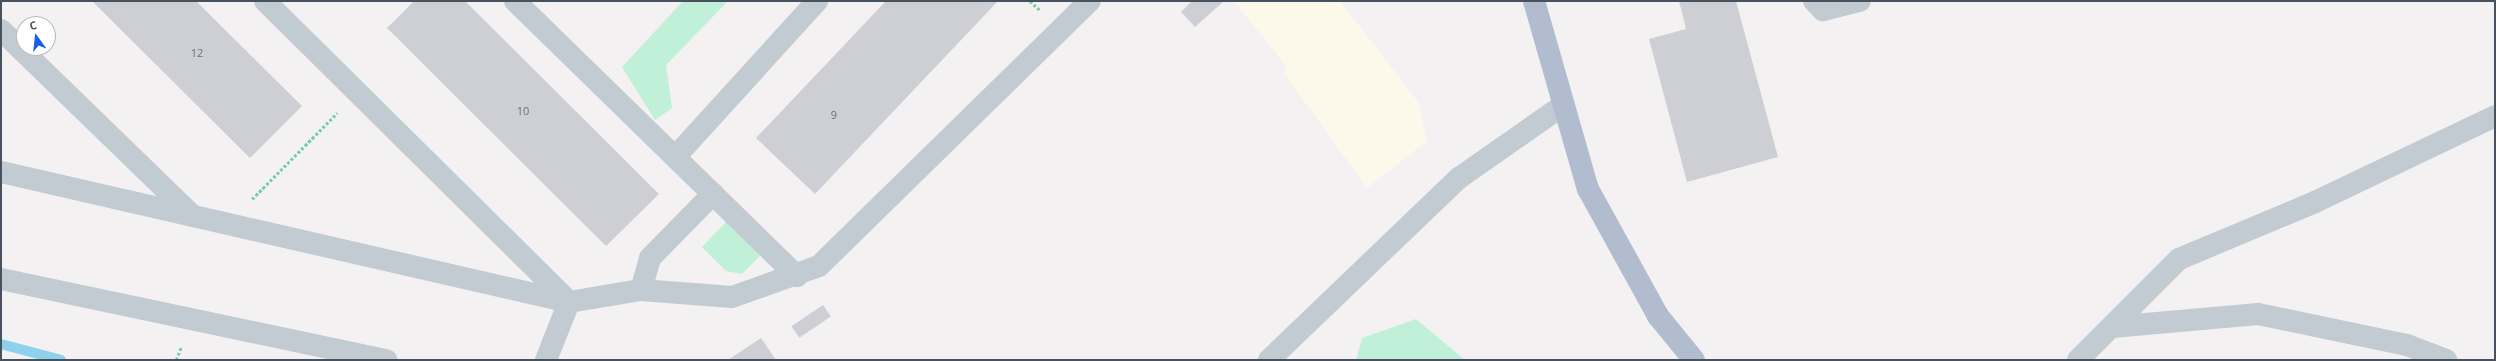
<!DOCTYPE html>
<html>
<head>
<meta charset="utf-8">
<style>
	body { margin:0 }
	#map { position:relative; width:2496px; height:361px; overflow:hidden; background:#f3f1f1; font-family:"Open Sans",sans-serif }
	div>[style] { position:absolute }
	.commercial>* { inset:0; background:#fcf9eb }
	.green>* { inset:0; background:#c0f0d7 }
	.stream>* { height:10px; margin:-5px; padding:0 5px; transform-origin:5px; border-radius:5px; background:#8dd1ed }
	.building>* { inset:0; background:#cdcfd5; transform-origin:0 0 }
	.path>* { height:2.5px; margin-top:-1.25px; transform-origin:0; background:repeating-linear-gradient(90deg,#78ceab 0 3px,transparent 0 5px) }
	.minor>* { height:22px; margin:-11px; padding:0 11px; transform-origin:11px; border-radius:11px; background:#c2cad2 }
	.major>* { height:22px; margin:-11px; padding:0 11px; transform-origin:11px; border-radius:11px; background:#b1bdcf }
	span { translate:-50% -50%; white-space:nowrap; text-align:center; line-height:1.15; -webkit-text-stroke:4px #fff; paint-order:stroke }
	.number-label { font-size:11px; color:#69717c }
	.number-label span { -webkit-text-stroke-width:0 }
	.frame { position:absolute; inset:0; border:2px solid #48525e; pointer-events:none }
	.north { position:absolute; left:16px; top:16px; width:40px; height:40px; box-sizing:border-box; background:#fff; border:1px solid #b6babf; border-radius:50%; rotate:345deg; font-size:11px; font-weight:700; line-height:16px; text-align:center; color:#48525e }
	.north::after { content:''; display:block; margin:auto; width:14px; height:18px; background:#1960e5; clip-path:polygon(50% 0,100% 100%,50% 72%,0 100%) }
</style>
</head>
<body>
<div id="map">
	<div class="commercial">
		<i style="clip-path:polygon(1234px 1px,1340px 1px,1419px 103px,1427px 141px,1367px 188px,1283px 72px,1287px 67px)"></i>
	</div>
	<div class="green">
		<i style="clip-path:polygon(683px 1px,728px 1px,666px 65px,672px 108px,655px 120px,622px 67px)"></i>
		<i style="clip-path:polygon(727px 221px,762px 254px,742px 274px,726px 271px,702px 247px)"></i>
		<i style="clip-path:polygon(1416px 319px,1465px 360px,1356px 360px,1362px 338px)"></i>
	</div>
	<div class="stream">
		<i style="left:1px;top:344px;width:62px;rotate:14.9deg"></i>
	</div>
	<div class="building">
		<i style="clip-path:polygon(92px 1px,196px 1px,302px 106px,250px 158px)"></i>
		<i style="clip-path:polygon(414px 1px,465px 1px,659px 194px,606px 246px,387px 28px)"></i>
		<i style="clip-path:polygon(886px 1px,998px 1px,815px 194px,756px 138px)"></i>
		<i style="clip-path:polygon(1192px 1px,1224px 1px,1195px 27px,1181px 12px)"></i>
		<i style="clip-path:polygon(1679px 1px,1736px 1px,1778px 157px,1687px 182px,1649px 39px,1686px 29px)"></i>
		<i style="left:823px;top:305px;width:14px;height:38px;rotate:56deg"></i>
		<i style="clip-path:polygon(761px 338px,776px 360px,728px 360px)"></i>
	</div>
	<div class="path">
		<i style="left:1030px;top:1px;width:13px;rotate:42deg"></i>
		<i style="left:252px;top:199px;width:121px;rotate:-45.3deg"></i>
		<i style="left:176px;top:360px;width:14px;rotate:-69deg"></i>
	</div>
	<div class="minor">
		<i style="left:265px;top:1px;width:428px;rotate:44.7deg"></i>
		<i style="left:515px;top:1px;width:394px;rotate:44.3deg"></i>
		<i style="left:1814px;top:1px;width:13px;rotate:45deg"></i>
		<i style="left:1823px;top:10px;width:38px;rotate:-14deg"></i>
		<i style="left:1px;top:30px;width:267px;rotate:44.1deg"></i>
		<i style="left:676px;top:156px;width:210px;rotate:-47.7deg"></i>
		<i style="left:1px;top:172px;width:583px;rotate:12.89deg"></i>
		<i style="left:1px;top:279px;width:394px;rotate:11.9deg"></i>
		<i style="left:641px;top:290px;width:33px;rotate:-74deg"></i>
		<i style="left:650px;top:258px;width:90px;rotate:-45.5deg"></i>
		<i style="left:2112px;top:327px;width:147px;rotate:-5.1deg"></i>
		<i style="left:2258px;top:314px;width:152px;rotate:11.8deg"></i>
		<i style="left:2407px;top:345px;width:42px;rotate:21deg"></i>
		<i style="left:546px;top:360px;width:62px;rotate:-68.4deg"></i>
		<i style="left:569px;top:302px;width:73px;rotate:-9.5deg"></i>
		<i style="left:641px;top:290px;width:91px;rotate:4.4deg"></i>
		<i style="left:732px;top:297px;width:92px;rotate:-19.6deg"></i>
		<i style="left:819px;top:266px;width:379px;rotate:-44.4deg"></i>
		<i style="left:1269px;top:360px;width:263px;rotate:-43.8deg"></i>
		<i style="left:1459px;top:178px;width:126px;rotate:-35deg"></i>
		<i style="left:2078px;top:360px;width:143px;rotate:-45deg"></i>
		<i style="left:2179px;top:259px;width:147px;rotate:-22.7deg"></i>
		<i style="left:2315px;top:202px;width:199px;rotate:-25.5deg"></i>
	</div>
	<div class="major">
		<i style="left:1534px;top:1px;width:196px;rotate:74deg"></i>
		<i style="left:1588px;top:189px;width:145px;rotate:61.1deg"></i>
		<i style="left:1658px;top:316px;width:57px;rotate:50.7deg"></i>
	</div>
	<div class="number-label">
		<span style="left:197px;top:53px">12</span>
		<span style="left:523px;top:111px">10</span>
		<span style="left:834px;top:115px">9</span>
	</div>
	<div class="frame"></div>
	<div class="north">С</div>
</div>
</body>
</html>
